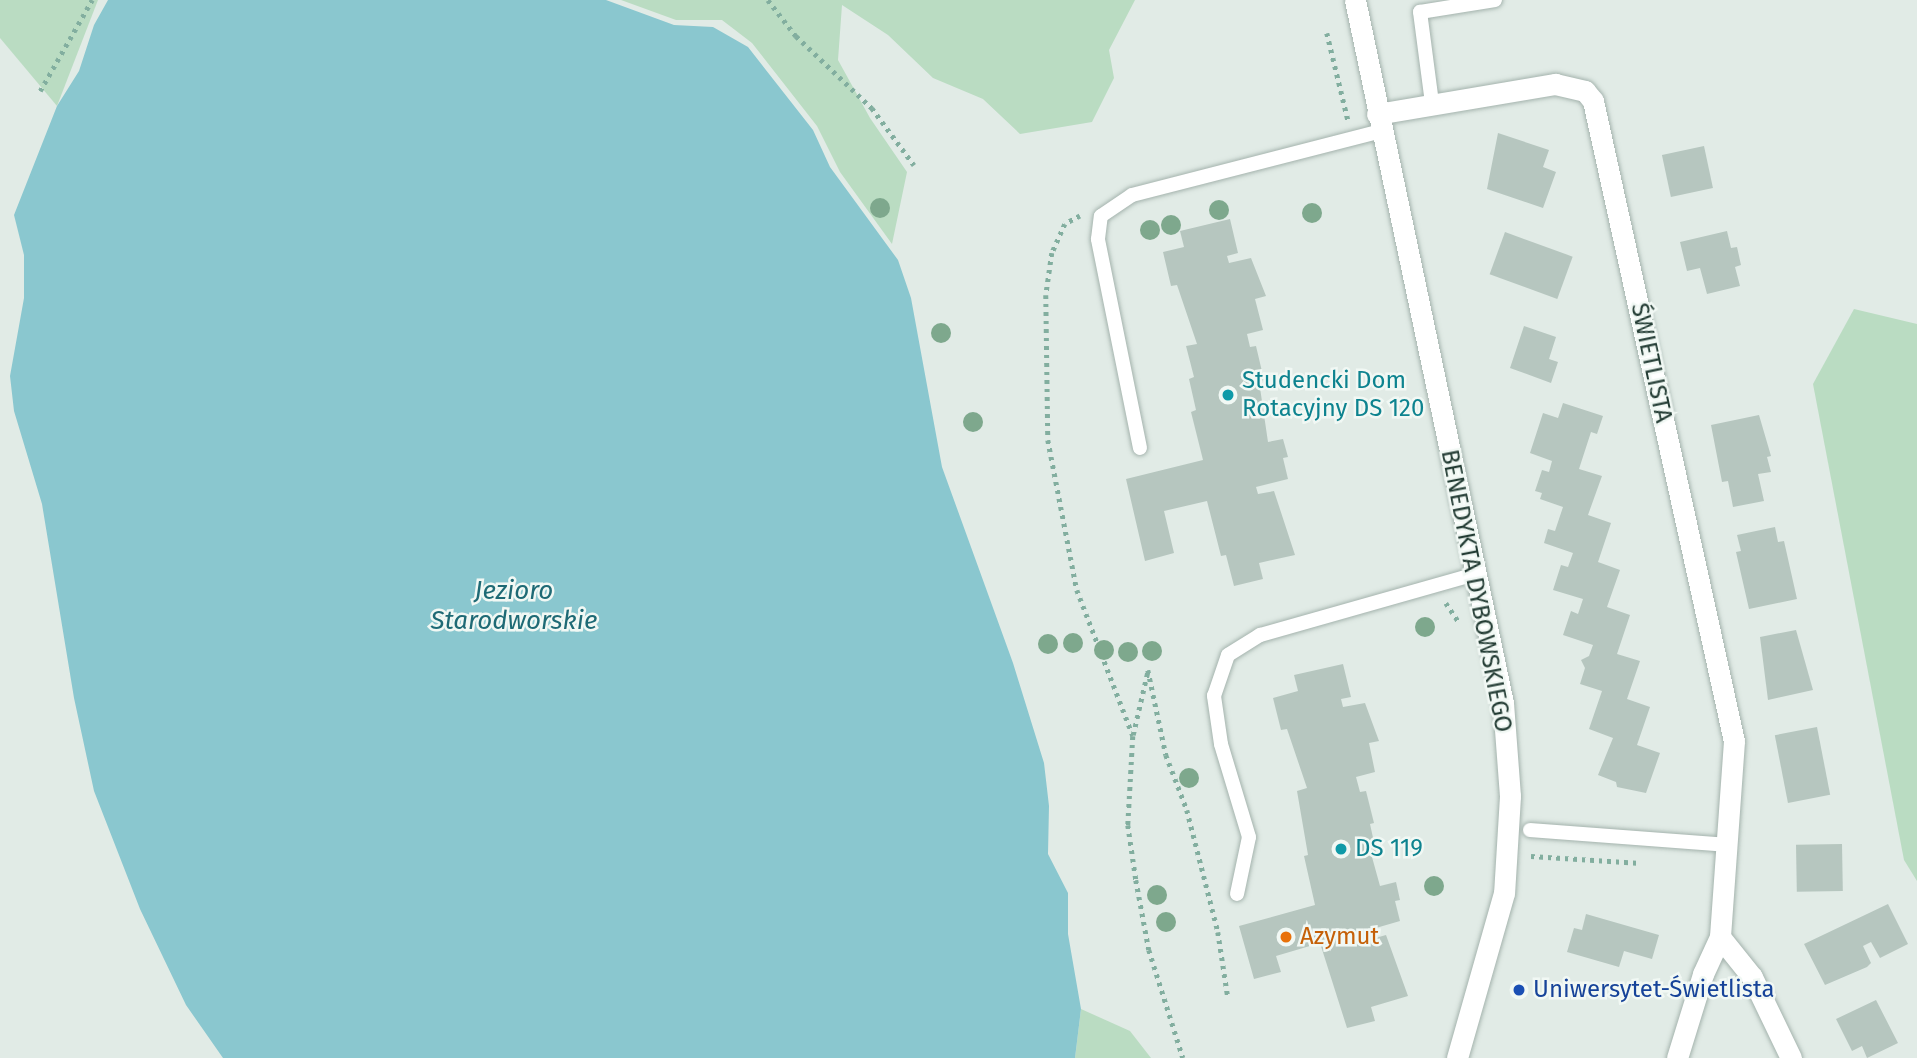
<!DOCTYPE html>
<html>
<head>
<meta charset="utf-8">
<style>
	body { margin:0 }
	#map { position:relative; width:1917px; height:1058px; overflow:hidden; background:#e1ebe6; font-family:"Fira Sans",sans-serif }
	div>[style] { position:absolute }
	.green>* { inset:0; background:#badcc2 }
	.water>* { inset:0; background:#8ac7cf }
	.building>* { inset:0; background:#b6c6bf; transform-origin:0 0 }
	.path>* { height:4.5px; margin-top:-2.25px; transform-origin:0; background:repeating-linear-gradient(90deg,#82ae9f 0 3.5px,transparent 0 8.5px) }
	.roads { filter:drop-shadow(0 0 2px #a4b3ad) drop-shadow(0 0 2px #a4b3ad) }
	.service>* { height:14px; margin:-7px; padding:0 7px; transform-origin:7px; border-radius:7px; background:#fff }
	.minor>* { height:21px; margin:-10.5px; padding:0 10.5px; transform-origin:10.5px; border-radius:10.5px; background:#fff }
	.trees>* { width:20px; height:20px; margin:-10px; border-radius:50%; background:#7ea88d }
	.dots>* { width:19px; height:19px; translate:-50% -50%; box-sizing:border-box; border:4px solid #f1f8f4; border-radius:50% }
	span { translate:-50% -50%; white-space:nowrap; text-align:center; line-height:1.15; -webkit-text-stroke:5px #f1f8f4; paint-order:stroke }
	.street-label { font-size:24px; color:#223b33 }
	.culture-label { font-size:24px; color:#0d838f }
	.left { translate:0 -50%; text-align:left }
	.food-label { font-size:24px; color:#c56008 }
	.transit-label { font-size:24px; color:#164399 }
	.water-label { font-size:26px; color:#1e6a75; font-style:italic }
</style>
</head>
<body>
<div id="map">
	<div class="green">
		<i style="clip-path:polygon(0 0,98px 0,57px 106px,0 38px)"></i>
		<i style="clip-path:polygon(621px 0,1135px 0,1109px 50px,1114px 78px,1092px 122px,1020px 134px,983px 99px,933px 78px,888px 35px,842px 5px,838px 60px,870px 118px,907px 172px,892px 244px,840px 172px,817px 126px,752px 43px,722px 20px,676px 20px)"></i>
		<i style="clip-path:polygon(1854px 309px,1917px 324px,1917px 881px,1904px 860px,1813px 384px)"></i>
		<i style="clip-path:polygon(1081px 1009px,1130px 1031px,1151px 1058px,1075px 1058px)"></i>
	</div>
	<div class="water">
		<i style="clip-path:polygon(108px 0,606px 0,674px 25px,713px 27px,748px 47px,813px 130px,830px 167px,898px 260px,911px 298px,942px 467px,1013px 663px,1044px 763px,1049px 806px,1048px 854px,1068px 893px,1068px 934px,1081px 1009px,1075px 1058px,223px 1058px,186px 1005px,140px 909px,94px 791px,74px 698px,42px 504px,14px 411px,10px 376px,24px 298px,24px 255px,14px 215px,57px 106px,79px 71px,94px 25px)"></i>
	</div>
	<div class="building">
		<i style="clip-path:polygon(1498px 133px,1549px 150px,1543px 167px,1556px 172px,1543px 208px,1487px 189px)"></i>
		<i style="left:1704px;top:146px;width:43px;height:43px;rotate:78deg"></i>
		<i style="clip-path:polygon(1230px 219px,1238px 253px,1227px 256px,1229px 263px,1251px 258px,1266px 296px,1255px 299px,1263px 330px,1247px 334px,1250px 347px,1256px 346px,1264px 380px,1259px 381px,1268px 442px,1283px 439px,1288px 457px,1283px 458px,1288px 479px,1256px 487px,1258px 494px,1274px 491px,1295px 555px,1259px 563px,1263px 579px,1234px 586px,1226px 555px,1221px 556px,1207px 501px,1164px 511px,1174px 553px,1145px 561px,1126px 479px,1203px 460px,1191px 412px,1196px 410px,1189px 379px,1194px 377px,1186px 346px,1197px 344px,1177px 285px,1171px 286px,1163px 252px,1184px 247px,1180px 231px)"></i>
		<i style="clip-path:polygon(1727px 231px,1731px 248px,1737px 247px,1741px 265px,1735px 267px,1740px 286px,1707px 294px,1700px 268px,1687px 271px,1680px 242px)"></i>
		<i style="left:1505px;top:232px;width:72px;height:45px;rotate:20deg"></i>
		<i style="clip-path:polygon(1524px 326px,1556px 337px,1549px 359px,1558px 362px,1551px 383px,1510px 368px)"></i>
		<i style="clip-path:polygon(1563px 403px,1603px 416px,1597px 434px,1591px 432px,1579px 469px,1602px 476px,1588px 515px,1611px 523px,1598px 562px,1620px 570px,1607px 607px,1630px 615px,1617px 654px,1640px 661px,1627px 699px,1650px 707px,1637px 745px,1660px 753px,1646px 793px,1617px 787px,1616px 782px,1598px 775px,1613px 738px,1589px 729px,1602px 691px,1580px 684px,1585px 668px,1581px 660px,1589px 656px,1593px 645px,1563px 635px,1571px 611px,1578px 614px,1583px 599px,1553px 590px,1561px 565px,1568px 567px,1573px 553px,1544px 543px,1548px 529px,1555px 531px,1563px 507px,1540px 499px,1542px 493px,1535px 491px,1542px 470px,1549px 472px,1552px 461px,1530px 453px,1543px 413px,1558px 418px)"></i>
		<i style="clip-path:polygon(1759px 415px,1771px 456px,1767px 457px,1771px 472px,1758px 474px,1764px 501px,1733px 507px,1728px 481px,1722px 482px,1711px 425px)"></i>
		<i style="clip-path:polygon(1775px 527px,1778px 542px,1784px 541px,1797px 599px,1749px 609px,1736px 552px,1741px 551px,1737px 535px)"></i>
		<i style="clip-path:polygon(1796px 630px,1813px 690px,1768px 700px,1760px 637px)"></i>
		<i style="clip-path:polygon(1343px 664px,1351px 697px,1341px 699px,1343px 707px,1365px 703px,1379px 741px,1369px 743px,1375px 772px,1356px 777px,1360px 792px,1366px 791px,1374px 823px,1370px 824px,1377px 856px,1372px 857px,1380px 886px,1396px 882px,1400px 900px,1395px 901px,1400px 921px,1369px 930px,1372px 939px,1386px 935px,1408px 996px,1371px 1007px,1375px 1021px,1347px 1028px,1320px 943px,1276px 956px,1281px 972px,1254px 979px,1239px 926px,1315px 905px,1304px 856px,1308px 855px,1297px 791px,1307px 788px,1287px 729px,1281px 730px,1273px 698px,1298px 691px,1294px 675px)"></i>
		<i style="left:1817px;top:727px;width:69px;height:43px;rotate:79deg"></i>
		<i style="left:1842px;top:844px;width:47px;height:46px;rotate:89deg"></i>
		<i style="clip-path:polygon(1888px 904px,1908px 944px,1880px 958px,1871px 942px,1863px 946px,1871px 963px,1867px 967px,1825px 985px,1804px 944px)"></i>
		<i style="clip-path:polygon(1586px 914px,1659px 935px,1652px 959px,1624px 951px,1619px 967px,1567px 952px,1574px 928px,1582px 930px)"></i>
		<i style="clip-path:polygon(1876px 1000px,1898px 1043px,1867px 1058px,1862px 1046px,1852px 1051px,1836px 1019px)"></i>
	</div>
	<div class="path">
		<i style="left:768px;top:0;width:46px;rotate:52.1deg"></i>
		<i style="left:796px;top:36px;width:105px;rotate:43.5deg"></i>
		<i style="left:872px;top:108px;width:71px;rotate:53.6deg"></i>
		<i style="left:1327px;top:33px;width:89px;rotate:76.4deg"></i>
		<i style="left:40px;top:91px;width:105px;rotate:-60.3deg"></i>
		<i style="left:1080px;top:216px;width:17px;rotate:152deg"></i>
		<i style="left:1065px;top:224px;width:32px;rotate:114deg"></i>
		<i style="left:1052px;top:253px;width:42px;rotate:98.1deg"></i>
		<i style="left:1046px;top:295px;width:145px;rotate:89.2deg"></i>
		<i style="left:1048px;top:440px;width:153px;rotate:79.1deg"></i>
		<i style="left:1077px;top:590px;width:156px;rotate:69deg"></i>
		<i style="left:1133px;top:736px;width:89px;rotate:93.2deg"></i>
		<i style="left:1128px;top:825px;width:56px;rotate:81.7deg"></i>
		<i style="left:1136px;top:880px;width:71px;rotate:79.5deg"></i>
		<i style="left:1149px;top:950px;width:113px;rotate:72.5deg"></i>
		<i style="left:1446px;top:603px;width:23px;rotate:56deg"></i>
		<i style="left:1133px;top:735px;width:67px;rotate:-77deg"></i>
		<i style="left:1148px;top:670px;width:87px;rotate:78deg"></i>
		<i style="left:1166px;top:755px;width:59px;rotate:69.1deg"></i>
		<i style="left:1187px;top:810px;width:126px;rotate:75.7deg"></i>
		<i style="left:1218px;top:932px;width:66px;rotate:81.3deg"></i>
		<i style="left:1531px;top:856px;width:110px;rotate:3.6deg"></i>
	</div>
	<div class="roads">
		<div class="service">
			<i style="left:1432px;top:103px;width:92px;rotate:-97.5deg"></i>
			<i style="left:1420px;top:12px;width:76px;rotate:-9.1deg"></i>
			<i style="left:1140px;top:448px;width:213px;rotate:-101.4deg"></i>
			<i style="left:1098px;top:239px;width:23px;rotate:-83deg"></i>
			<i style="left:1101px;top:216px;width:37px;rotate:-34deg"></i>
			<i style="left:1132px;top:195px;width:257px;rotate:-14.4deg"></i>
			<i style="left:1530px;top:830px;width:199px;rotate:4.3deg"></i>
			<i style="left:1237px;top:894px;width:58px;rotate:-78.1deg"></i>
			<i style="left:1249px;top:837px;width:97px;rotate:-106.8deg"></i>
			<i style="left:1221px;top:744px;width:49px;rotate:-98.3deg"></i>
			<i style="left:1214px;top:696px;width:43px;rotate:-71.1deg"></i>
			<i style="left:1228px;top:655px;width:38px;rotate:-32deg"></i>
			<i style="left:1260px;top:635px;width:223px;rotate:-15.8deg"></i>
		</div>
		<div class="minor">
			<i style="left:1355px;top:0;width:718px;rotate:78.11deg"></i>
			<i style="left:1503px;top:703px;width:93px;rotate:85.7deg"></i>
			<i style="left:1510px;top:796px;width:97px;rotate:93.5deg"></i>
			<i style="left:1504px;top:893px;width:172px;rotate:105.9deg"></i>
			<i style="left:1377px;top:114px;width:181px;rotate:-9.6deg"></i>
			<i style="left:1555px;top:84px;width:31px;rotate:13deg"></i>
			<i style="left:1585px;top:91px;width:13px;rotate:51deg"></i>
			<i style="left:1593px;top:101px;width:655px;rotate:77.58deg"></i>
			<i style="left:1734px;top:741px;width:196px;rotate:94.1deg"></i>
			<i style="left:1720px;top:937px;width:41px;rotate:114.7deg"></i>
			<i style="left:1703px;top:974px;width:88px;rotate:107.2deg"></i>
			<i style="left:1720px;top:937px;width:51px;rotate:51.3deg"></i>
			<i style="left:1752px;top:977px;width:90px;rotate:64.3deg"></i>
		</div>
	</div>
	<div class="trees">
		<i style="left:880px;top:208px"></i>
		<i style="left:1219px;top:210px"></i>
		<i style="left:1312px;top:213px"></i>
		<i style="left:1171px;top:225px"></i>
		<i style="left:1150px;top:230px"></i>
		<i style="left:941px;top:333px"></i>
		<i style="left:973px;top:422px"></i>
		<i style="left:1425px;top:627px"></i>
		<i style="left:1073px;top:643px"></i>
		<i style="left:1048px;top:644px"></i>
		<i style="left:1104px;top:650px"></i>
		<i style="left:1152px;top:651px"></i>
		<i style="left:1128px;top:652px"></i>
		<i style="left:1189px;top:778px"></i>
		<i style="left:1434px;top:886px"></i>
		<i style="left:1157px;top:895px"></i>
		<i style="left:1166px;top:922px"></i>
	</div>
	<div class="dots">
		<i style="left:1228px;top:395px;background:#0f9aa8"></i>
		<i style="left:1341px;top:849px;background:#0f9aa8"></i>
		<i style="left:1286px;top:937px;background:#e8710a"></i>
		<i style="left:1519px;top:990px;background:#1a4fb4"></i>
	</div>
	<div class="street-label">
		<span style="left:1651px;top:363px;rotate:78deg">ŚWIETLISTA</span>
		<span style="left:1476px;top:591px;rotate:79deg">BENEDYKTA DYBOWSKIEGO</span>
	</div>
	<div class="culture-label">
		<span class="left" style="left:1242px;top:395px">Studencki Dom<br>Rotacyjny DS 120</span>
		<span class="left" style="left:1355px;top:849px">DS 119</span>
	</div>
	<div class="food-label">
		<span class="left" style="left:1300px;top:937px">Azymut</span>
	</div>
	<div class="transit-label">
		<span class="left" style="left:1533px;top:990px">Uniwersytet-Świetlista</span>
	</div>
	<div class="water-label">
		<span style="left:514px;top:606px">Jezioro<br>Starodworskie</span>
	</div>
</div>
</body>
</html>
